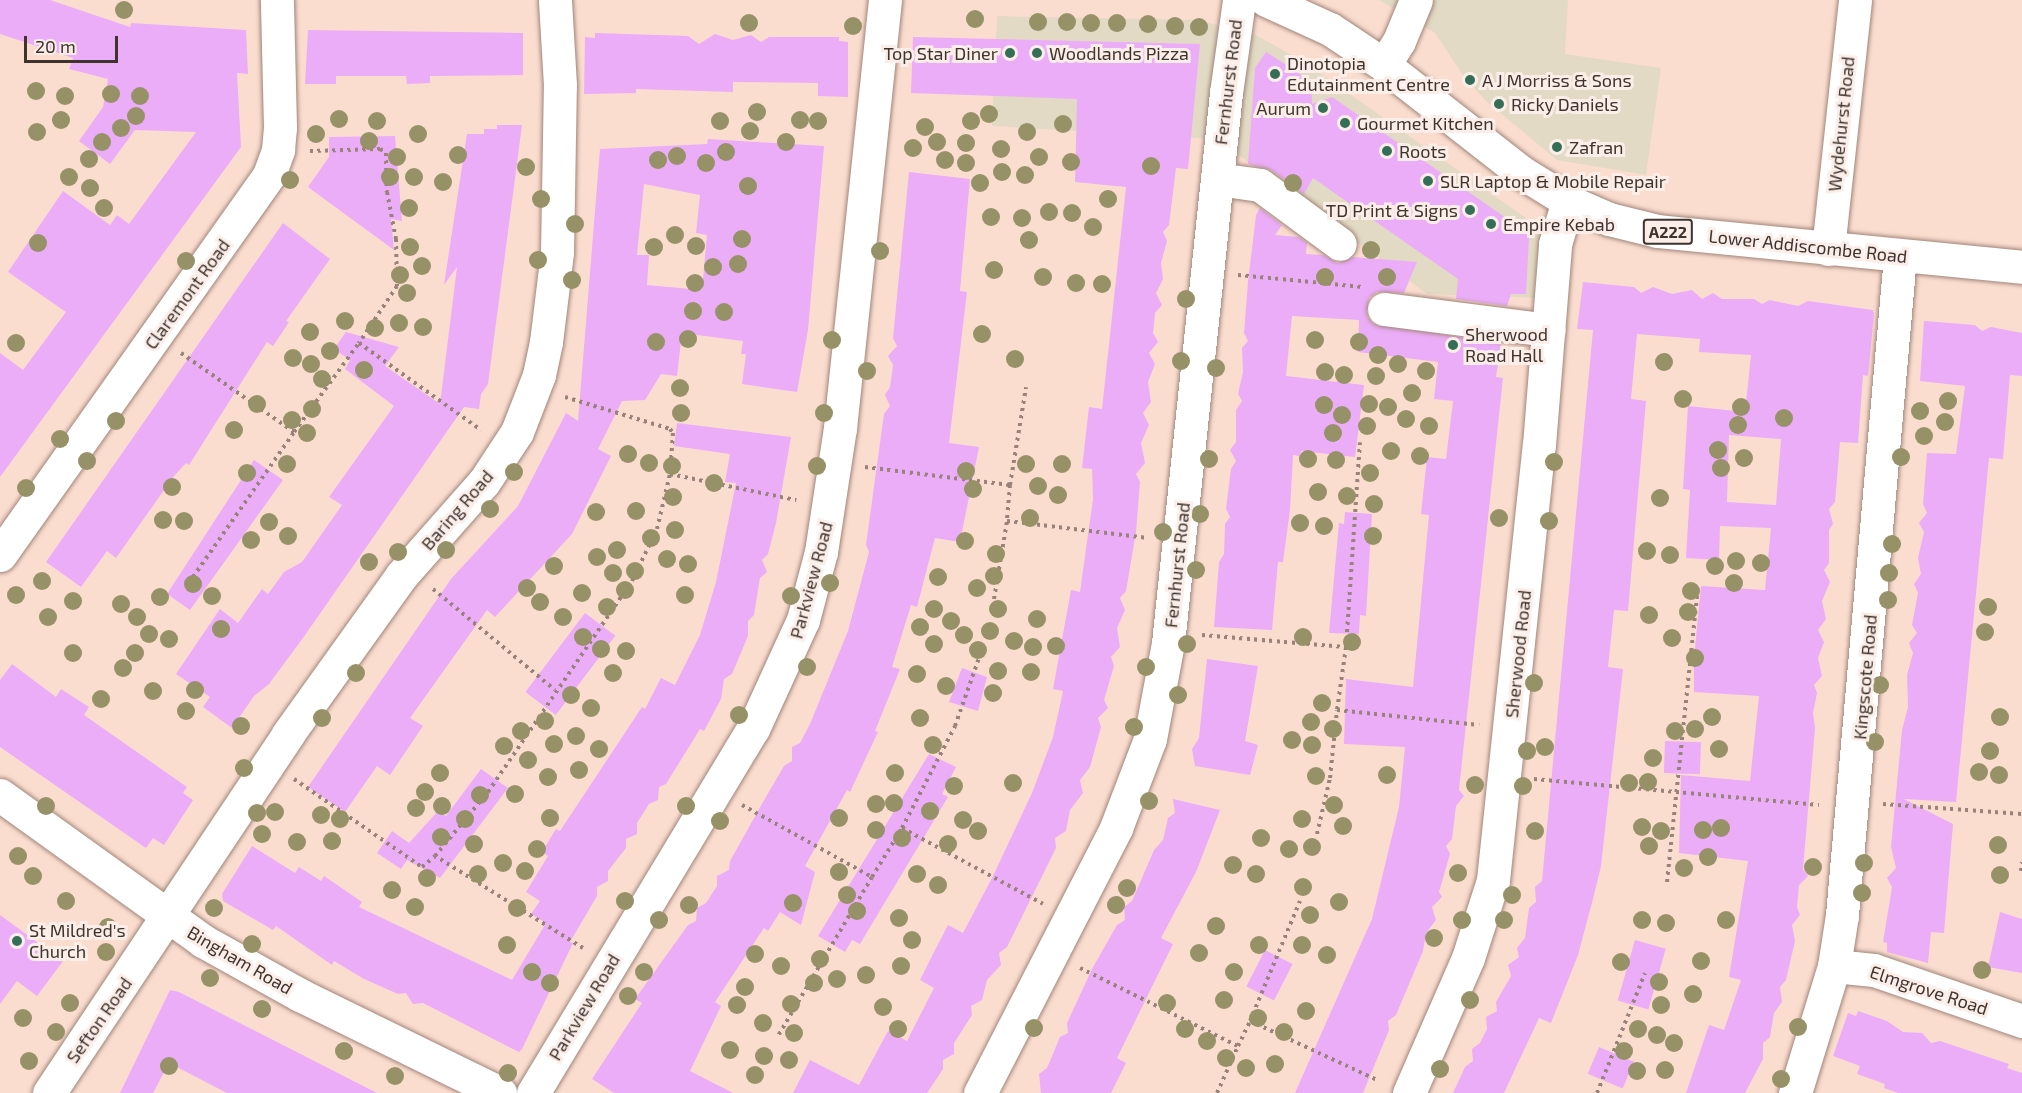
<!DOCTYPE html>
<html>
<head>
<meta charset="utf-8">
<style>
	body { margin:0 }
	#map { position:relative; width:2022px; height:1093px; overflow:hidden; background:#fbddd0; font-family:"Exo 2",sans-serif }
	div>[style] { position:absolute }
	.commercial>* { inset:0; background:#e2dac4 }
	.building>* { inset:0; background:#ebadf8; transform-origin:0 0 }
	.path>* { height:4px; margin-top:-2px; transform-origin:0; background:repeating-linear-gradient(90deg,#98837a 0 3px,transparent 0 7.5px) }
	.roads { filter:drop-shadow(0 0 2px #a18579) drop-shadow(0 0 2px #a18579) }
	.minor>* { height:33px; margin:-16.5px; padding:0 16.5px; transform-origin:16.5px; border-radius:16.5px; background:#fff }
	.major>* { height:33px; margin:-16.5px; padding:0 16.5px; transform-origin:16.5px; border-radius:16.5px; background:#fff }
	.trees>* { width:18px; height:18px; margin:-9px; border-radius:50%; background:#969166 }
	.dots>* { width:16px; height:16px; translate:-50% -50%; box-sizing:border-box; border:3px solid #fbeee9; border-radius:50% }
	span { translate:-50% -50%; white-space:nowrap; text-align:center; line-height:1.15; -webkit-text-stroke:6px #fbeee9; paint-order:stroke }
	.shield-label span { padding:2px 4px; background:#fbeee9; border:2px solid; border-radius:4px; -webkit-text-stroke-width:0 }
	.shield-label { font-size:16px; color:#3f332e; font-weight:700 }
	.poi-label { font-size:18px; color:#3f332e }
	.right { translate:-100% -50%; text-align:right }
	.left { translate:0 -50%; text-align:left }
	.street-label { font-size:18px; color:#3f332e }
	.scale { position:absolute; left:24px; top:36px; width:94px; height:27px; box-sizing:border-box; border:3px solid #3f332e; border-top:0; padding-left:8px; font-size:18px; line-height:21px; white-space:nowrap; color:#3f332e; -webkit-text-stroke:4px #fbeee9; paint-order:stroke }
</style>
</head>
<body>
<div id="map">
	<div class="commercial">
		<i style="clip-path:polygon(1379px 0,1568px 0,1565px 54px,1661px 68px,1646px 175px,1557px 160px,1487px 102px,1464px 77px,1435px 33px)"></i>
		<i style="clip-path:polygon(997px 16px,1197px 20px,1254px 34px,1304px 62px,1550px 235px,1545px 298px,1427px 294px,1217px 139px,992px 126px)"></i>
	</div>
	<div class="building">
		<i style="clip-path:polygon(0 0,50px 0,130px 27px,131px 23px,246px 30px,248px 74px,237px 73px,241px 147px,0 477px,0 353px,23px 370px,66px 312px,8px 272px,63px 191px,110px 225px,117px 215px,129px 224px,196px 132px,135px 130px,110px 164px,79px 141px,103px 107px,108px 79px,69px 69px,73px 58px,0 34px)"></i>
		<i style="clip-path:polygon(308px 30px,523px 33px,523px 75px,430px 76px,430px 83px,407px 84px,406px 76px,336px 76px,336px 84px,305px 84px)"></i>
		<i style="clip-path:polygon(595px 33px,688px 36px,699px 44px,715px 34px,733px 40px,751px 35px,761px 42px,769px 37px,839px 37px,839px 41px,848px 42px,848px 97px,818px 96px,818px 83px,733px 82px,733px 92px,636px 89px,636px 93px,584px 94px,585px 37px,595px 38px)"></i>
		<i style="clip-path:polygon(913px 37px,1200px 44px,1188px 169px,1176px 168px,1169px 225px,1163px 232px,1167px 241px,1161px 263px,1163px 279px,1156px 293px,1162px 305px,1155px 313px,1153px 333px,1158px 342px,1149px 353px,1155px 364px,1148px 382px,1151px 402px,1143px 413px,1149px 425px,1141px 443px,1145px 463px,1136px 474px,1140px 482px,1136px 532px,1126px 591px,1120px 598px,1125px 610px,1117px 628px,1120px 647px,1111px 657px,1114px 666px,1104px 700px,1108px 708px,1098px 718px,1101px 727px,1090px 767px,1080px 780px,1083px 793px,1070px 810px,1066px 831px,1055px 838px,1056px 848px,1007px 947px,999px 953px,1001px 965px,987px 980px,982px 1000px,971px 1006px,972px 1015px,954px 1043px,954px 1054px,943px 1060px,943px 1069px,927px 1093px,793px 1093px,810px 1060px,859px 1085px,888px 1031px,907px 1041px,934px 988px,920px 980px,934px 952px,948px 925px,963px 933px,993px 876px,1032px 793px,1053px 737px,1063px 691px,1053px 689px,1071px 590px,1080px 592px,1093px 499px,1092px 469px,1082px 468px,1089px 407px,1102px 409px,1126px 187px,1075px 182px,1077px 99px,911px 93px)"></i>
		<i style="clip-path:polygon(1266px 52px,1311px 81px,1312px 104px,1332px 97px,1519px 227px,1529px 237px,1526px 294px,1511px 294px,1507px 306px,1456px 299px,1458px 279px,1313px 178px,1304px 194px,1271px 170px,1248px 164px,1255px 68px)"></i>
		<i style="clip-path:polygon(497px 125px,522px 125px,488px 384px,481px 394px,479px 409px,464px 407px,303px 638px,269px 684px,254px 696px,232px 728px,203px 707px,210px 697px,176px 674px,220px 609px,238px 623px,262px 589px,268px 594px,284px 572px,302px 562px,342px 505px,329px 497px,394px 406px,345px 369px,350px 360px,334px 349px,346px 332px,399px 347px,385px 366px,440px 404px,457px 267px,444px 285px,467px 134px,484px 134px,484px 129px,497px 129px)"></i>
		<i style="clip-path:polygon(395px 136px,402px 221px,391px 219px,394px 250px,308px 187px,329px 157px,329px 137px)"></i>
		<i style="clip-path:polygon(evenodd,708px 139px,824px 146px,808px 330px,797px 392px,742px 384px,746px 354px,741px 354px,743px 341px,682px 333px,677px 376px,661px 374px,645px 400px,622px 401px,598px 449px,611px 456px,572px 534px,495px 617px,487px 610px,410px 718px,423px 726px,390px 775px,377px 766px,345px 812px,308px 787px,451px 579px,518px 506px,566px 413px,578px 421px,600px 149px,707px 144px,708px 139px,644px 184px,700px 195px,696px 233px,707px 235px,702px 290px,647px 285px,649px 255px,637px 255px,644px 184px)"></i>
		<i style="clip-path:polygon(909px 172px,970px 179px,960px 291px,967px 292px,949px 443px,979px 447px,960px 542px,935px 538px,917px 607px,911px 605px,892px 667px,900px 669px,875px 731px,878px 732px,850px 792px,847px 790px,805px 866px,815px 872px,801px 925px,780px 912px,768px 931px,764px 928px,715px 1002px,721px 1006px,690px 1071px,733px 1093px,614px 1093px,592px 1079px,642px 1003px,635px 999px,688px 925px,696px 921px,697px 908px,706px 903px,717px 886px,717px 876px,729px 870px,730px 861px,767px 795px,784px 766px,792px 761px,792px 747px,800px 743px,810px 724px,848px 631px,869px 552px,866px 545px,884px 414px,890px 406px,885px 395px,890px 387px,893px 365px,888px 356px,897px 346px,893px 338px)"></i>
		<i style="clip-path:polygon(1260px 208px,1282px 225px,1275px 235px,1299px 237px,1307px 243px,1306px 254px,1323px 255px,1338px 263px,1353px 257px,1417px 262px,1404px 293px,1377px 292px,1369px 298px,1367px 316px,1373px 324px,1501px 343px,1496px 377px,1503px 378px,1459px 790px,1464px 796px,1456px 806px,1452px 839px,1446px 846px,1450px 854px,1439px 892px,1442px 897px,1432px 907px,1436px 920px,1426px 933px,1423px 951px,1396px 1015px,1388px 1021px,1389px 1030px,1363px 1093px,1295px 1093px,1372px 919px,1399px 807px,1405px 747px,1344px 744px,1346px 679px,1413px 687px,1429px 515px,1421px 514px,1427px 457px,1446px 459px,1453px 401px,1434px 399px,1438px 362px,1358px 352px,1359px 320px,1292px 316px,1286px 376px,1364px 385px,1355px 457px,1301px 451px,1300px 456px,1293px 455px,1290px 510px,1283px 562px,1278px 562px,1272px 630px,1214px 627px,1219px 562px,1224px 554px,1225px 524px,1230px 517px,1226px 509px,1231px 469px,1236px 461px,1230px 450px,1236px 442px,1236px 410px,1242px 401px,1238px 394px,1243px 372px,1242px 348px,1248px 341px,1244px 333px,1248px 282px,1256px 215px)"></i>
		<i style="clip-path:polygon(283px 223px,330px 259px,286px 321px,289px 322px,273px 346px,267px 342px,189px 465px,186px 463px,174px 476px,116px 558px,107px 551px,81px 587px,46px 562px)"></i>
		<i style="clip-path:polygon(evenodd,1583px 282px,1634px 287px,1641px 293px,1653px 287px,1672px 294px,1692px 290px,1702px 299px,1713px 293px,1722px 299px,1754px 299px,1762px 304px,1770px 300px,1798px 306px,1808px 301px,1873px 310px,1874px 314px,1868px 376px,1863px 375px,1858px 443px,1840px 442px,1835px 502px,1829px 509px,1833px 524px,1829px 530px,1829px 563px,1824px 570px,1830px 582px,1822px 601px,1826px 619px,1818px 630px,1824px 642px,1818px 658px,1822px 676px,1814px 685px,1817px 693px,1813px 713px,1815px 728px,1803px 869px,1808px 876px,1799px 885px,1797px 907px,1800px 915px,1792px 925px,1795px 941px,1786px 980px,1780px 987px,1782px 1002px,1774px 1013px,1770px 1037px,1763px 1043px,1763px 1059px,1745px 1093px,1686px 1093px,1709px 1025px,1724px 1030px,1741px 980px,1729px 977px,1748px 861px,1679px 853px,1681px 775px,1750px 781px,1759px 696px,1694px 692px,1694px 658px,1701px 586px,1765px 590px,1771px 528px,1720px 526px,1719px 560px,1686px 558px,1690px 490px,1683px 489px,1688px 406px,1745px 412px,1751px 355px,1699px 352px,1700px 339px,1637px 334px,1631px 399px,1646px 401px,1628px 611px,1614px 610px,1611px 639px,1608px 667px,1623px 669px,1601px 866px,1594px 895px,1578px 955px,1551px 1023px,1539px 1018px,1504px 1093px,1453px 1093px,1465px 1067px,1473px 1061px,1472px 1049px,1480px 1043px,1487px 1029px,1486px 1017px,1497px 1011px,1496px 1002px,1511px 976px,1508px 965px,1519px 957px,1517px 948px,1525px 938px,1529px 908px,1536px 902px,1535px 887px,1542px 881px,1593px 330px,1577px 329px,1583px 282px,1729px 435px,1781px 439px,1776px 505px,1727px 502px,1729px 435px)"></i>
		<i style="clip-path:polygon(1924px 321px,1975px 325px,1982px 331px,1991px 327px,2022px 333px,2022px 376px,2010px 375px,2003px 459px,1989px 458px,1956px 802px,1904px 799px,1953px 824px,1944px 933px,1931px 932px,1928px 963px,1887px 952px,1887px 943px,1883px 942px,1892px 887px,1887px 878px,1896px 868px,1891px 847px,1902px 730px,1908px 707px,1907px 675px,1913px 653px,1909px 643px,1917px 633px,1912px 625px,1918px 593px,1914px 584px,1921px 574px,1918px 558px,1924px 532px,1919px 523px,1927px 513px,1923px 504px,1927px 453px,1956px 454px,1965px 386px,1920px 381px)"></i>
		<i style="clip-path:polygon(677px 423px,791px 437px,776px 523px,768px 554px,762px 560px,767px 572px,760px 578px,754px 615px,748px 621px,748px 636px,732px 674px,724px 679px,721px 699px,704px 731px,700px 729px,666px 784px,659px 787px,658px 800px,649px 804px,637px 823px,637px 834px,626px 839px,626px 848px,608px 871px,608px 881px,597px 887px,597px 896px,570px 942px,573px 943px,522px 1049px,519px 1052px,423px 1003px,413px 1004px,406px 993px,398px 994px,364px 979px,334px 961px,332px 965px,276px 926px,273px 930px,223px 901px,222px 894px,252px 846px,295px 873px,299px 867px,321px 881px,324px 876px,362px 902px,359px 907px,512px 980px,546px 923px,531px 914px,540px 901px,526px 892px,548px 856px,542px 852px,556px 829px,560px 831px,642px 707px,645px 709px,661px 678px,675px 685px,700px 635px,716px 582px,736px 483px,725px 482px,730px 454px,674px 446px)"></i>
		<i style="clip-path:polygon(254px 460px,283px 480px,190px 610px,167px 594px)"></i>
		<i style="clip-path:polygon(1345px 512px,1372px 514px,1366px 616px,1360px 615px,1359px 634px,1329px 633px,1339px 523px,1344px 524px)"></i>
		<i style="left:585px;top:613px;width:38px;height:99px;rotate:37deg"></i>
		<i style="clip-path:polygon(1207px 659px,1258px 666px,1245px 741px,1258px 745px,1250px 775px,1195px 766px,1192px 749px,1199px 738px)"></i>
		<i style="clip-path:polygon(12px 664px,56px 697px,61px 689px,89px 707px,84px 715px,187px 787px,183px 793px,193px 800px,164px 845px,153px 838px,146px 848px,0 747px,0 680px)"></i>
		<i style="clip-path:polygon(962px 668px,987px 677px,978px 711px,949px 702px)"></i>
		<i style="left:1665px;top:741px;width:36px;height:32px;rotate:2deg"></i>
		<i style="clip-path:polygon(929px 754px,956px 767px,942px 794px,948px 797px,860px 944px,852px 940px,845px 952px,818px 936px)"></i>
		<i style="clip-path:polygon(481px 769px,508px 788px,440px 878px,407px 860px,401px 869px,377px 853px,392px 831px,409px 843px,438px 811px,446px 816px)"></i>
		<i style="clip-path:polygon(1173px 799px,1220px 810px,1196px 872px,1161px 938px,1173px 944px,1117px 1058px,1126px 1063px,1111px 1093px,1041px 1093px,1039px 1074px,1047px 1068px,1060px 1037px,1068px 1033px,1067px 1023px,1092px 969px,1117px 925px,1125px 920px,1124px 907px,1132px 901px,1154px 850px,1163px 840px,1168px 818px,1175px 813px)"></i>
		<i style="clip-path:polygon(2000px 912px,2022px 919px,2022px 973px,1988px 967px)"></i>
		<i style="clip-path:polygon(0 915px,63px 961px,37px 996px,17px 981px,0 1004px)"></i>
		<i style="left:1635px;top:940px;width:32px;height:63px;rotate:16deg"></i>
		<i style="left:1265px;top:950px;width:31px;height:41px;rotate:27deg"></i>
		<i style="clip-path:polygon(170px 990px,179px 992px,377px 1093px,227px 1093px,169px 1063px,153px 1093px,120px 1093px)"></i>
		<i style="clip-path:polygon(1858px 1011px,1887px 1021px,1903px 1032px,1922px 1033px,1931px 1043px,1940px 1041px,2009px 1064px,2007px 1068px,2022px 1073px,2022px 1093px,1898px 1093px,1884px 1088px,1885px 1084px,1857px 1074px,1860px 1066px,1833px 1056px,1848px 1013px,1856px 1016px)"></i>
		<i style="left:1599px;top:1047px;width:38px;height:29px;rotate:23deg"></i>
	</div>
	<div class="path">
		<i style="left:310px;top:151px;width:70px;rotate:-1.6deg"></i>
		<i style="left:380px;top:149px;width:7px;rotate:34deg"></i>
		<i style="left:386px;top:153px;width:39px;rotate:89deg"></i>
		<i style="left:387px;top:192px;width:48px;rotate:79.2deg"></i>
		<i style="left:396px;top:239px;width:47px;rotate:88.8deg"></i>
		<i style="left:397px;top:286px;width:69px;rotate:123.7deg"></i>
		<i style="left:359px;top:343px;width:150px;rotate:35.5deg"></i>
		<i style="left:1238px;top:275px;width:125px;rotate:5.5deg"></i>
		<i style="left:181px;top:353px;width:138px;rotate:35deg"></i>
		<i style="left:294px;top:432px;width:110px;rotate:-53.9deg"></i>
		<i style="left:565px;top:397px;width:110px;rotate:16.9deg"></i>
		<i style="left:670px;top:429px;width:5px;rotate:53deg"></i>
		<i style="left:673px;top:433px;width:41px;rotate:94.2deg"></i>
		<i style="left:865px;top:467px;width:146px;rotate:7.1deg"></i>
		<i style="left:1010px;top:485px;width:36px;rotate:95deg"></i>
		<i style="left:1007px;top:521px;width:142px;rotate:6.9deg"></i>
		<i style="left:1010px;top:485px;width:99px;rotate:-80.7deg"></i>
		<i style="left:193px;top:577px;width:177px;rotate:-55.1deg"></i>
		<i style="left:433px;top:589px;width:158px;rotate:39.6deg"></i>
		<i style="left:994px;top:599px;width:79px;rotate:-80.5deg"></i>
		<i style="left:1202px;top:635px;width:144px;rotate:4.8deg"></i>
		<i style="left:1346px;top:647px;width:64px;rotate:98.1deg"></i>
		<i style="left:1337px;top:710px;width:143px;rotate:6deg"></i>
		<i style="left:1346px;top:647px;width:205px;rotate:-86.1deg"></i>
		<i style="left:294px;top:779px;width:155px;rotate:34.5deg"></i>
		<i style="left:422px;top:867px;width:17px;rotate:-40deg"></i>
		<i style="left:1534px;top:779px;width:286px;rotate:5.2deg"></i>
		<i style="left:1883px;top:804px;width:139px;rotate:4.1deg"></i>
		<i style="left:742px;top:805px;width:149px;rotate:29deg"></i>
		<i style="left:872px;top:877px;width:185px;rotate:120.6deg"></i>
		<i style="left:902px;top:828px;width:115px;rotate:-62.5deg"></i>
		<i style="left:955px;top:726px;width:72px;rotate:-70.6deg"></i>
		<i style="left:1317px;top:834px;width:57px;rotate:-76.9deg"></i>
		<i style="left:1330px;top:778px;width:68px;rotate:-84.1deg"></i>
		<i style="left:2021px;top:871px;width:9px;rotate:-84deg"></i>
		<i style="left:872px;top:877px;width:57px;rotate:-58.5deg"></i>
		<i style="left:902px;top:828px;width:160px;rotate:28.3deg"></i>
		<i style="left:1667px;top:882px;width:288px;rotate:-84deg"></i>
		<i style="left:583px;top:948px;width:174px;rotate:-148.1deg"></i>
		<i style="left:435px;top:856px;width:83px;rotate:-50.4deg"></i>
		<i style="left:488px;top:792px;width:255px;rotate:-55.7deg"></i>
		<i style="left:632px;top:581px;width:58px;rotate:-64.3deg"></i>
		<i style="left:657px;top:529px;width:57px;rotate:-76.7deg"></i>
		<i style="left:670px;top:474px;width:129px;rotate:11.7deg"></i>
		<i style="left:1080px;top:968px;width:176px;rotate:26.3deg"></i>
		<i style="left:1238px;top:1046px;width:28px;rotate:-64deg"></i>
		<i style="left:1250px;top:1021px;width:142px;rotate:24.9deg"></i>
		<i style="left:1250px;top:1021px;width:130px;rotate:-67.4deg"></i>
		<i style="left:1217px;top:1093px;width:51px;rotate:-65.9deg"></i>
		<i style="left:1597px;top:1093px;width:129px;rotate:-68.2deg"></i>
	</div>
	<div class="roads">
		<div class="minor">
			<i style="left:1384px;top:65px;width:28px;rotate:-58deg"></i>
			<i style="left:1399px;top:41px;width:44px;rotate:-67.5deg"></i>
			<i style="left:1217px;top:179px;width:43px;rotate:7.9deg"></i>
			<i style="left:1260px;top:185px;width:99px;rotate:36.4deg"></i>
			<i style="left:1828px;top:249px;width:250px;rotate:-83.8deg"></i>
			<i style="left:1384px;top:309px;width:166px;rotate:7.3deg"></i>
			<i style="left:0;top:555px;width:466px;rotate:-54.7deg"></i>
			<i style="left:269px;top:175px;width:27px;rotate:-70deg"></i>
			<i style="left:278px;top:150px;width:23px;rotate:-85deg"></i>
			<i style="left:280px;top:127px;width:127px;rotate:-91.4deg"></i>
			<i style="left:0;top:795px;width:250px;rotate:35.7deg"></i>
			<i style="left:203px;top:941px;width:111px;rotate:29.1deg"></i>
			<i style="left:300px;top:995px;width:223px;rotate:26.1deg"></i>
			<i style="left:1834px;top:966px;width:40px;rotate:5.7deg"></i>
			<i style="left:1874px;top:970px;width:157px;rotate:19deg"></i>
			<i style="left:49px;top:1093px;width:431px;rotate:-56.3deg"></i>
			<i style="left:288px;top:734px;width:194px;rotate:-54.4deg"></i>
			<i style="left:401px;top:576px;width:125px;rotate:-48.6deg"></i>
			<i style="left:484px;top:482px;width:60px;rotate:-56.6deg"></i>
			<i style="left:517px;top:432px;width:61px;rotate:-68.9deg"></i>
			<i style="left:539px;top:375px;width:34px;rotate:-78deg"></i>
			<i style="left:546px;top:342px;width:91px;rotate:-83deg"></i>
			<i style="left:557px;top:252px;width:167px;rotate:-89deg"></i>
			<i style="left:560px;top:85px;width:85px;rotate:-93.4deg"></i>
			<i style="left:533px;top:1093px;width:425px;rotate:-58.9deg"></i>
			<i style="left:753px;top:729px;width:120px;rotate:-65.4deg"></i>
			<i style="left:803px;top:620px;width:70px;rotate:-75.2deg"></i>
			<i style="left:821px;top:552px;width:125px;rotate:-81.3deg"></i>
			<i style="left:840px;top:428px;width:430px;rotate:-84deg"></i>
			<i style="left:980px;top:1093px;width:298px;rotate:-62.8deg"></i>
			<i style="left:1116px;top:828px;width:95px;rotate:-69.1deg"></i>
			<i style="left:1150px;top:739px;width:98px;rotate:-79.4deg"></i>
			<i style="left:1168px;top:643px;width:553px;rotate:-83.98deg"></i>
			<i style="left:1226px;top:93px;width:94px;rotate:-82deg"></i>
			<i style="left:1409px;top:1093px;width:147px;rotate:-66.4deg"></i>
			<i style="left:1468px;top:958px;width:82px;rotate:-72.2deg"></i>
			<i style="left:1493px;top:880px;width:437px;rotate:-84deg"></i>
			<i style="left:1539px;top:445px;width:202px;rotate:-85.4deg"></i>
			<i style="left:1555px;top:244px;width:45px;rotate:-73.2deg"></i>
			<i style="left:1795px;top:1093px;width:133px;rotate:-72.9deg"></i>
			<i style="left:1834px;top:966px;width:52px;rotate:-81.1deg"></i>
			<i style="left:1842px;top:915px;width:662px;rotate:-84.97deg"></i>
		</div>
		<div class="major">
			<i style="left:1266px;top:0;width:70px;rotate:24.4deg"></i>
			<i style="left:1330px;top:29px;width:65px;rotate:33.7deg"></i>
			<i style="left:1384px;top:65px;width:174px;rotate:38deg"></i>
			<i style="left:1521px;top:172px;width:55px;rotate:31.7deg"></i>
			<i style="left:1568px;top:201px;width:45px;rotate:23.7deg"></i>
			<i style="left:1609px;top:219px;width:49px;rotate:14deg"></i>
			<i style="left:1657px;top:231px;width:367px;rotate:5.6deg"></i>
		</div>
	</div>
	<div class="trees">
		<i style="left:124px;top:10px"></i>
		<i style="left:975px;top:19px"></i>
		<i style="left:1038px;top:22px"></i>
		<i style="left:1067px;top:22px"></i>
		<i style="left:749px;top:23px"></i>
		<i style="left:1091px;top:23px"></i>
		<i style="left:1117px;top:23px"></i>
		<i style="left:1148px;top:24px"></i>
		<i style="left:853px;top:26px"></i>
		<i style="left:1175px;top:26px"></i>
		<i style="left:1199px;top:27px"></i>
		<i style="left:36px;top:91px"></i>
		<i style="left:111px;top:94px"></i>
		<i style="left:65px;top:96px"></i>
		<i style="left:140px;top:96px"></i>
		<i style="left:757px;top:112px"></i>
		<i style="left:989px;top:114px"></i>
		<i style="left:136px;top:116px"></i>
		<i style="left:339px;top:119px"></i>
		<i style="left:61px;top:120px"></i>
		<i style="left:800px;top:120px"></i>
		<i style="left:377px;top:121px"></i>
		<i style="left:720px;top:121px"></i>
		<i style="left:818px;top:121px"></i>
		<i style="left:971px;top:121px"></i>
		<i style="left:1063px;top:124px"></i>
		<i style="left:925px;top:127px"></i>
		<i style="left:121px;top:128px"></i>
		<i style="left:750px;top:131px"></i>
		<i style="left:37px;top:132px"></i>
		<i style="left:1027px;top:132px"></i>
		<i style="left:316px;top:134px"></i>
		<i style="left:418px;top:134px"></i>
		<i style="left:369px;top:141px"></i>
		<i style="left:102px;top:142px"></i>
		<i style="left:786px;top:142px"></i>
		<i style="left:937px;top:142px"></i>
		<i style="left:966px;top:143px"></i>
		<i style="left:913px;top:148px"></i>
		<i style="left:1001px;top:149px"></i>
		<i style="left:726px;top:152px"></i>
		<i style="left:458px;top:155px"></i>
		<i style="left:677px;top:156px"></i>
		<i style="left:397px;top:157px"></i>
		<i style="left:1039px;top:157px"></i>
		<i style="left:89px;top:159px"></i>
		<i style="left:658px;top:160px"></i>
		<i style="left:945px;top:160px"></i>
		<i style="left:1071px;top:162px"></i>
		<i style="left:706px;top:163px"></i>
		<i style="left:966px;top:163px"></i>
		<i style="left:1151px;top:166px"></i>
		<i style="left:526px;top:167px"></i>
		<i style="left:1002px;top:172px"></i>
		<i style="left:1025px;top:175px"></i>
		<i style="left:69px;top:177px"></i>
		<i style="left:390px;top:177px"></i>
		<i style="left:414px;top:177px"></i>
		<i style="left:290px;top:180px"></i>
		<i style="left:443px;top:182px"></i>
		<i style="left:980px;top:183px"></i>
		<i style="left:1293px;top:183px"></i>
		<i style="left:748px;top:186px"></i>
		<i style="left:90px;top:188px"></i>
		<i style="left:541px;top:199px"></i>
		<i style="left:1108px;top:199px"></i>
		<i style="left:104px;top:208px"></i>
		<i style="left:409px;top:208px"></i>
		<i style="left:1049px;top:212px"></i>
		<i style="left:1072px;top:213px"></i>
		<i style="left:991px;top:217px"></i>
		<i style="left:1022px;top:218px"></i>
		<i style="left:575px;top:224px"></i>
		<i style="left:1093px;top:227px"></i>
		<i style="left:675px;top:235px"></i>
		<i style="left:742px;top:239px"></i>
		<i style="left:1029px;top:240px"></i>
		<i style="left:38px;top:243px"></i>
		<i style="left:696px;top:246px"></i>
		<i style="left:410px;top:247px"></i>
		<i style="left:654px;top:247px"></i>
		<i style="left:1371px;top:250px"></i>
		<i style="left:880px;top:251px"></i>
		<i style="left:538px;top:260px"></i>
		<i style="left:186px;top:261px"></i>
		<i style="left:738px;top:264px"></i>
		<i style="left:422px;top:266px"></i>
		<i style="left:713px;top:267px"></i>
		<i style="left:994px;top:270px"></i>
		<i style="left:400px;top:275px"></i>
		<i style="left:1043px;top:277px"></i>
		<i style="left:1325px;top:277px"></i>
		<i style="left:1387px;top:277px"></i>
		<i style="left:572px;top:280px"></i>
		<i style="left:695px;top:283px"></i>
		<i style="left:1076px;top:283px"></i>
		<i style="left:1102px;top:284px"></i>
		<i style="left:407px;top:293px"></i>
		<i style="left:1186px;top:299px"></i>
		<i style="left:693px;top:311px"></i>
		<i style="left:724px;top:312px"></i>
		<i style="left:345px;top:321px"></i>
		<i style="left:399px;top:323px"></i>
		<i style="left:423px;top:327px"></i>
		<i style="left:375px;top:328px"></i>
		<i style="left:310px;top:332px"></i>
		<i style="left:982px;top:334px"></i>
		<i style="left:688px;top:339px"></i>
		<i style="left:832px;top:340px"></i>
		<i style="left:1315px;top:340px"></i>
		<i style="left:656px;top:342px"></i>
		<i style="left:1359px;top:342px"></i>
		<i style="left:16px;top:343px"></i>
		<i style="left:330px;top:351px"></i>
		<i style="left:1378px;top:355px"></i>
		<i style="left:293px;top:358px"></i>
		<i style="left:1015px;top:359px"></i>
		<i style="left:1181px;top:361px"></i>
		<i style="left:1664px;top:362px"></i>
		<i style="left:311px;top:364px"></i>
		<i style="left:1398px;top:364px"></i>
		<i style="left:1216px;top:368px"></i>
		<i style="left:364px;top:370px"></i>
		<i style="left:867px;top:371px"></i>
		<i style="left:1426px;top:371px"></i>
		<i style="left:1325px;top:372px"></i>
		<i style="left:1344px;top:375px"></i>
		<i style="left:1376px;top:376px"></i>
		<i style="left:322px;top:379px"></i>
		<i style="left:680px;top:388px"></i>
		<i style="left:1412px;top:393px"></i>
		<i style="left:1683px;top:399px"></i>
		<i style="left:1948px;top:401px"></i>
		<i style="left:257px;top:404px"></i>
		<i style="left:1369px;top:404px"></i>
		<i style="left:1324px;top:405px"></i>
		<i style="left:1388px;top:407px"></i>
		<i style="left:1741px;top:407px"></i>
		<i style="left:312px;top:409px"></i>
		<i style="left:1920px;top:411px"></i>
		<i style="left:681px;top:413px"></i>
		<i style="left:824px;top:413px"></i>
		<i style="left:1342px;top:415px"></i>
		<i style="left:1784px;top:418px"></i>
		<i style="left:1406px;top:419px"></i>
		<i style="left:292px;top:420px"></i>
		<i style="left:116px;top:421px"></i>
		<i style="left:1945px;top:422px"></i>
		<i style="left:1738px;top:425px"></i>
		<i style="left:1367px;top:426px"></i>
		<i style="left:1429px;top:426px"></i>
		<i style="left:234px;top:430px"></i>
		<i style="left:307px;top:433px"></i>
		<i style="left:1333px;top:433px"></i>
		<i style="left:1924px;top:436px"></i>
		<i style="left:60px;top:439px"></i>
		<i style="left:1718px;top:450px"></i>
		<i style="left:1391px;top:451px"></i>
		<i style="left:628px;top:454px"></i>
		<i style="left:1420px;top:456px"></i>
		<i style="left:1901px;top:457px"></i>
		<i style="left:1744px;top:458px"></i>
		<i style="left:1209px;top:459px"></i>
		<i style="left:1308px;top:459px"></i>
		<i style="left:1336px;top:460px"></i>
		<i style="left:87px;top:461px"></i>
		<i style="left:1554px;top:462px"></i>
		<i style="left:649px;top:463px"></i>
		<i style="left:287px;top:464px"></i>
		<i style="left:1026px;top:464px"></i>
		<i style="left:1062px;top:464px"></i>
		<i style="left:672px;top:466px"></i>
		<i style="left:817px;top:466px"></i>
		<i style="left:1721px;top:468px"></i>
		<i style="left:966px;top:471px"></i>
		<i style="left:514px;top:472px"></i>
		<i style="left:247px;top:473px"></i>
		<i style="left:1370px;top:473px"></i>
		<i style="left:714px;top:483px"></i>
		<i style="left:1038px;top:486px"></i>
		<i style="left:172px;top:487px"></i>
		<i style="left:26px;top:488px"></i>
		<i style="left:973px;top:489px"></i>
		<i style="left:1318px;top:492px"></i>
		<i style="left:1058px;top:495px"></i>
		<i style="left:1347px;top:496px"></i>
		<i style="left:673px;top:497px"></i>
		<i style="left:1660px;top:498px"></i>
		<i style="left:1374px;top:504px"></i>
		<i style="left:490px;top:509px"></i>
		<i style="left:636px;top:511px"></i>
		<i style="left:596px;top:512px"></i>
		<i style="left:1200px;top:514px"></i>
		<i style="left:1030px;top:518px"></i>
		<i style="left:1499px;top:518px"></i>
		<i style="left:163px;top:520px"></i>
		<i style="left:184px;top:521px"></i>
		<i style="left:1549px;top:521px"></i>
		<i style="left:269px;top:522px"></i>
		<i style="left:1300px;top:523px"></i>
		<i style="left:1324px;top:526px"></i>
		<i style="left:675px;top:530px"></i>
		<i style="left:1163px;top:532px"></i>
		<i style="left:288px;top:536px"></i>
		<i style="left:1373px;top:536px"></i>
		<i style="left:651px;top:538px"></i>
		<i style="left:251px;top:540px"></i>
		<i style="left:965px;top:541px"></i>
		<i style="left:1892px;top:544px"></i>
		<i style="left:446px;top:550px"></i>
		<i style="left:617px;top:550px"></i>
		<i style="left:1647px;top:551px"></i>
		<i style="left:398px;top:552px"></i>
		<i style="left:996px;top:554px"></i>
		<i style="left:1670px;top:555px"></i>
		<i style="left:597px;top:557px"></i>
		<i style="left:667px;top:559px"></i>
		<i style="left:1736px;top:561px"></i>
		<i style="left:369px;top:562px"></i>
		<i style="left:1761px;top:563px"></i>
		<i style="left:688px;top:564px"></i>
		<i style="left:554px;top:566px"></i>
		<i style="left:1715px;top:566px"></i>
		<i style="left:1196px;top:570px"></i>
		<i style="left:635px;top:571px"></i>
		<i style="left:613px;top:573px"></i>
		<i style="left:1889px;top:573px"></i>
		<i style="left:994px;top:576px"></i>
		<i style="left:938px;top:577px"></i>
		<i style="left:42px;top:581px"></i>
		<i style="left:830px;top:583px"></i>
		<i style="left:1734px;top:583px"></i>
		<i style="left:193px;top:584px"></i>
		<i style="left:527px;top:588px"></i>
		<i style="left:977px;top:588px"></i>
		<i style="left:625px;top:590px"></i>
		<i style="left:1691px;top:591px"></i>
		<i style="left:582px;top:593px"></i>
		<i style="left:16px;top:595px"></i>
		<i style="left:685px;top:595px"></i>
		<i style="left:212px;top:596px"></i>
		<i style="left:791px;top:596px"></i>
		<i style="left:160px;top:597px"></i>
		<i style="left:1888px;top:600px"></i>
		<i style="left:73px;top:601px"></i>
		<i style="left:540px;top:602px"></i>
		<i style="left:121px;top:604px"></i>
		<i style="left:607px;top:607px"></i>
		<i style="left:1988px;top:607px"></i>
		<i style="left:934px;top:609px"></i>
		<i style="left:998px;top:609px"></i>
		<i style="left:1688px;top:612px"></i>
		<i style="left:1649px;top:615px"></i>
		<i style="left:48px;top:617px"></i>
		<i style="left:137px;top:617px"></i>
		<i style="left:563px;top:617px"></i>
		<i style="left:1037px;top:619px"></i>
		<i style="left:951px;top:621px"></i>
		<i style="left:920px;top:627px"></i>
		<i style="left:221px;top:629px"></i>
		<i style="left:990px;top:631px"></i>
		<i style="left:1985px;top:632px"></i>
		<i style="left:149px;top:634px"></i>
		<i style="left:964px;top:635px"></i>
		<i style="left:583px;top:637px"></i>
		<i style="left:1303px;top:637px"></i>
		<i style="left:1672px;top:638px"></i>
		<i style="left:169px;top:639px"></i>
		<i style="left:1014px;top:641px"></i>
		<i style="left:1352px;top:642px"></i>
		<i style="left:934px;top:644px"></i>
		<i style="left:1187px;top:644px"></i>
		<i style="left:1056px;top:646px"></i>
		<i style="left:1033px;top:647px"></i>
		<i style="left:601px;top:649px"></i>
		<i style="left:978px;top:650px"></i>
		<i style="left:626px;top:651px"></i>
		<i style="left:73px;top:653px"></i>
		<i style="left:135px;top:653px"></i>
		<i style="left:1695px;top:658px"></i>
		<i style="left:807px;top:667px"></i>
		<i style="left:1146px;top:667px"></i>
		<i style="left:123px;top:668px"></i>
		<i style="left:998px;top:671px"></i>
		<i style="left:1031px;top:672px"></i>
		<i style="left:356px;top:673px"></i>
		<i style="left:613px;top:673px"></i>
		<i style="left:917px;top:674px"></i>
		<i style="left:1534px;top:683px"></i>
		<i style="left:1880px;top:685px"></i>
		<i style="left:946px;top:686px"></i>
		<i style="left:195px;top:690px"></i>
		<i style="left:153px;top:691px"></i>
		<i style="left:993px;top:693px"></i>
		<i style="left:571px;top:695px"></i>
		<i style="left:1178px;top:695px"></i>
		<i style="left:101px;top:699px"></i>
		<i style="left:1322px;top:703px"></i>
		<i style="left:591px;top:708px"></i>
		<i style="left:186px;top:711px"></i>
		<i style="left:739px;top:715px"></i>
		<i style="left:1712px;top:717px"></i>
		<i style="left:2000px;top:717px"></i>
		<i style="left:322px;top:718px"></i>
		<i style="left:920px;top:718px"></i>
		<i style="left:545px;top:721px"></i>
		<i style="left:1311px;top:722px"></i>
		<i style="left:241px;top:726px"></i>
		<i style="left:1134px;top:727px"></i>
		<i style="left:1333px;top:729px"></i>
		<i style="left:1695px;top:729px"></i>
		<i style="left:521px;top:731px"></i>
		<i style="left:1675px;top:731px"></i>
		<i style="left:576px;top:736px"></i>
		<i style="left:1292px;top:740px"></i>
		<i style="left:1875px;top:742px"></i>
		<i style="left:554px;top:744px"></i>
		<i style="left:933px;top:745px"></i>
		<i style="left:1312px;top:745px"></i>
		<i style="left:504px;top:746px"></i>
		<i style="left:1545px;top:747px"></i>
		<i style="left:599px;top:749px"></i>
		<i style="left:1719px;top:749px"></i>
		<i style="left:1527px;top:751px"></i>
		<i style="left:1990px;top:751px"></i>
		<i style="left:1653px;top:758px"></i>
		<i style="left:528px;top:760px"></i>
		<i style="left:244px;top:768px"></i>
		<i style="left:579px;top:770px"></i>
		<i style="left:1979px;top:772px"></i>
		<i style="left:440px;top:773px"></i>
		<i style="left:895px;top:773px"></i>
		<i style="left:1387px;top:775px"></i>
		<i style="left:1999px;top:775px"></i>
		<i style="left:1316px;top:776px"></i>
		<i style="left:548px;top:777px"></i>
		<i style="left:1648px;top:782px"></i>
		<i style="left:1013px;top:783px"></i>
		<i style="left:1629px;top:783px"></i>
		<i style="left:1475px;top:785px"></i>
		<i style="left:954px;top:786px"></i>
		<i style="left:1523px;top:786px"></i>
		<i style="left:425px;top:792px"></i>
		<i style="left:515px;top:794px"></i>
		<i style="left:480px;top:795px"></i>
		<i style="left:1149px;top:801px"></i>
		<i style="left:894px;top:803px"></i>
		<i style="left:876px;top:804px"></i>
		<i style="left:1334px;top:805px"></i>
		<i style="left:46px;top:806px"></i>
		<i style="left:442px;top:806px"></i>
		<i style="left:686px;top:806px"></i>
		<i style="left:416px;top:808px"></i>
		<i style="left:930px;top:811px"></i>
		<i style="left:275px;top:812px"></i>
		<i style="left:257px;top:813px"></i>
		<i style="left:321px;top:815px"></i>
		<i style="left:550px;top:818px"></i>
		<i style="left:839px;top:818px"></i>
		<i style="left:340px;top:819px"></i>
		<i style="left:465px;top:819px"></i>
		<i style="left:1302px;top:819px"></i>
		<i style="left:963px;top:820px"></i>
		<i style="left:720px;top:821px"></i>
		<i style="left:1343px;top:826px"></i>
		<i style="left:1642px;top:827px"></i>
		<i style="left:1721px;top:828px"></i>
		<i style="left:876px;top:830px"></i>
		<i style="left:1703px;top:830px"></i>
		<i style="left:978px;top:831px"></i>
		<i style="left:1535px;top:831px"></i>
		<i style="left:1661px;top:831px"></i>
		<i style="left:262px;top:834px"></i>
		<i style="left:441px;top:837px"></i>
		<i style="left:902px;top:838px"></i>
		<i style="left:1261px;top:838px"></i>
		<i style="left:332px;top:841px"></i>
		<i style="left:297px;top:842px"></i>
		<i style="left:474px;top:844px"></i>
		<i style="left:948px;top:844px"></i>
		<i style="left:1998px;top:845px"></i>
		<i style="left:1649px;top:846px"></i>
		<i style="left:1312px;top:847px"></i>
		<i style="left:537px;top:849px"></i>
		<i style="left:1289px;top:849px"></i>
		<i style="left:18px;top:856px"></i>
		<i style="left:1708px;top:857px"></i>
		<i style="left:503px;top:863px"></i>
		<i style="left:1864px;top:863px"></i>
		<i style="left:1233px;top:865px"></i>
		<i style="left:1813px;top:867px"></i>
		<i style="left:1684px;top:868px"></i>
		<i style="left:525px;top:871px"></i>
		<i style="left:839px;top:872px"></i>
		<i style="left:1458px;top:873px"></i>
		<i style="left:478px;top:874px"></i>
		<i style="left:917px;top:874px"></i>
		<i style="left:1256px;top:874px"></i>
		<i style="left:2000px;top:875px"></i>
		<i style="left:33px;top:876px"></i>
		<i style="left:427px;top:878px"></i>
		<i style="left:938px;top:885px"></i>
		<i style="left:1303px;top:887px"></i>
		<i style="left:1127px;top:888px"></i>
		<i style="left:392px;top:890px"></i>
		<i style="left:1862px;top:893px"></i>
		<i style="left:847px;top:895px"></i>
		<i style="left:1512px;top:895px"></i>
		<i style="left:66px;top:901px"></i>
		<i style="left:625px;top:901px"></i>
		<i style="left:1339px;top:902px"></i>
		<i style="left:793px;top:903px"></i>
		<i style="left:689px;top:905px"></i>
		<i style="left:1116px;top:905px"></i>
		<i style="left:415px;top:907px"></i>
		<i style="left:214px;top:908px"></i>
		<i style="left:517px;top:908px"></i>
		<i style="left:857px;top:911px"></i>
		<i style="left:1310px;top:915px"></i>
		<i style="left:899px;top:918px"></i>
		<i style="left:659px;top:920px"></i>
		<i style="left:1462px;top:920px"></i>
		<i style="left:1504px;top:920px"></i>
		<i style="left:1642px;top:920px"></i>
		<i style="left:1726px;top:920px"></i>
		<i style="left:1666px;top:923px"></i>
		<i style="left:1216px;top:926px"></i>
		<i style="left:108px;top:927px"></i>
		<i style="left:1434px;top:938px"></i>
		<i style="left:912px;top:940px"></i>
		<i style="left:252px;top:944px"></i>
		<i style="left:507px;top:945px"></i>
		<i style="left:1259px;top:945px"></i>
		<i style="left:1302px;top:945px"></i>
		<i style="left:106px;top:952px"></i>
		<i style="left:1199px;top:953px"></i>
		<i style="left:755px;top:954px"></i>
		<i style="left:1327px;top:955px"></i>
		<i style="left:820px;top:959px"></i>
		<i style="left:1701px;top:961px"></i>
		<i style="left:1621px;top:962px"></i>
		<i style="left:781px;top:966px"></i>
		<i style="left:901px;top:966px"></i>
		<i style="left:1982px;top:970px"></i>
		<i style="left:532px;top:972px"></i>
		<i style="left:644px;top:972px"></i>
		<i style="left:1234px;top:972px"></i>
		<i style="left:866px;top:975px"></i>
		<i style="left:210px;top:978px"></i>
		<i style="left:837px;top:979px"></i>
		<i style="left:1659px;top:982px"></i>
		<i style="left:550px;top:983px"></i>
		<i style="left:814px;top:983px"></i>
		<i style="left:745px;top:987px"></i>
		<i style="left:1693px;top:994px"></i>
		<i style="left:628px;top:996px"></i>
		<i style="left:1224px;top:1000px"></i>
		<i style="left:1470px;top:1000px"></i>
		<i style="left:70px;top:1003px"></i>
		<i style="left:1167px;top:1003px"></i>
		<i style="left:791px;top:1004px"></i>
		<i style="left:737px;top:1005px"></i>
		<i style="left:1661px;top:1005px"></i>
		<i style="left:883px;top:1007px"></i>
		<i style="left:262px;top:1009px"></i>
		<i style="left:1306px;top:1011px"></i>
		<i style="left:23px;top:1018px"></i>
		<i style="left:1258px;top:1018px"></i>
		<i style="left:763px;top:1023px"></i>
		<i style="left:1798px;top:1027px"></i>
		<i style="left:1034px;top:1028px"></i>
		<i style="left:898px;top:1029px"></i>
		<i style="left:1185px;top:1029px"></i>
		<i style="left:1638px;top:1029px"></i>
		<i style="left:56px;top:1032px"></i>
		<i style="left:1284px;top:1032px"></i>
		<i style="left:794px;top:1033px"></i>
		<i style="left:1657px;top:1035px"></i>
		<i style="left:1207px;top:1041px"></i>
		<i style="left:1674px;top:1043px"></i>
		<i style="left:730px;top:1050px"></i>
		<i style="left:344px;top:1051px"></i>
		<i style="left:1624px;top:1051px"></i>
		<i style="left:764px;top:1056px"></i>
		<i style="left:1226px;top:1058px"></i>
		<i style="left:789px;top:1060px"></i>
		<i style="left:29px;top:1061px"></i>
		<i style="left:1275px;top:1064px"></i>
		<i style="left:169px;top:1066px"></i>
		<i style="left:1246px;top:1068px"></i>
		<i style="left:1440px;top:1069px"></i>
		<i style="left:1665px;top:1070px"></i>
		<i style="left:1637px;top:1071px"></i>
		<i style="left:508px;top:1073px"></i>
		<i style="left:755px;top:1075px"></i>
		<i style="left:395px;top:1076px"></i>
		<i style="left:1781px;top:1079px"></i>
	</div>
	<div class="dots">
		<i style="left:1010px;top:53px;background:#356e56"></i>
		<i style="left:1037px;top:53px;background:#356e56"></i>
		<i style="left:1275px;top:74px;background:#356e56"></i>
		<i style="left:1470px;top:80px;background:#356e56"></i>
		<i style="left:1499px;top:104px;background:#356e56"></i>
		<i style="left:1323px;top:108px;background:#356e56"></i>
		<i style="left:1345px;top:123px;background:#356e56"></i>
		<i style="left:1557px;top:147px;background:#356e56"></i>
		<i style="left:1387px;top:151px;background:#356e56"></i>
		<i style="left:1428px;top:181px;background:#356e56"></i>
		<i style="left:1470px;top:210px;background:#356e56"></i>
		<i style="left:1491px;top:224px;background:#356e56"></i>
		<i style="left:1453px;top:345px;background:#356e56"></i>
		<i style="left:17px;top:941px;background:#356e56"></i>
	</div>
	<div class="shield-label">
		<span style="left:1668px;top:232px">A222</span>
	</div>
	<div class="poi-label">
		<span class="right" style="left:998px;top:53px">Top Star Diner</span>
		<span class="left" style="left:1049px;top:53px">Woodlands Pizza</span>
		<span class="left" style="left:1287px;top:74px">Dinotopia<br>Edutainment Centre</span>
		<span class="left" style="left:1482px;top:80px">A J Morriss &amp; Sons</span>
		<span class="left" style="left:1511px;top:104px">Ricky Daniels</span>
		<span class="right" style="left:1311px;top:108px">Aurum</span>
		<span class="left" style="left:1357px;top:123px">Gourmet Kitchen</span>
		<span class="left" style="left:1569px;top:147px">Zafran</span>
		<span class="left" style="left:1399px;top:151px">Roots</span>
		<span class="left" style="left:1440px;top:181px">SLR Laptop &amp; Mobile Repair</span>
		<span class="right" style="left:1458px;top:210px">TD Print &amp; Signs</span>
		<span class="left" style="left:1503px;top:224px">Empire Kebab</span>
		<span class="left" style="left:1465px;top:345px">Sherwood<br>Road Hall</span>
		<span class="left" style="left:29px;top:941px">St Mildred's<br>Church</span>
	</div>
	<div class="street-label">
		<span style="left:1228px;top:82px;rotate:-83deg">Fernhurst Road</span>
		<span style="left:1841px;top:124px;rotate:-84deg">Wydehurst Road</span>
		<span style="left:1808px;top:246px;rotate:6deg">Lower Addiscombe Road</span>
		<span style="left:187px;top:294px;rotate:-54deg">Claremont Road</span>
		<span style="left:457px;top:510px;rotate:-49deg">Baring Road</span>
		<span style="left:1177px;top:565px;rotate:-84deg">Fernhurst Road</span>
		<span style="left:811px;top:580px;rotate:-75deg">Parkview Road</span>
		<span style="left:1518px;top:654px;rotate:-84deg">Sherwood Road</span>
		<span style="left:1865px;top:677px;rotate:-85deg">Kingscote Road</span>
		<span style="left:240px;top:960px;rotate:30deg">Bingham Road</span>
		<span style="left:1929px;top:990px;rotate:18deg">Elmgrove Road</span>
		<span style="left:584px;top:1007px;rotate:-59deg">Parkview Road</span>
		<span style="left:99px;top:1020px;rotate:-55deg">Sefton Road</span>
	</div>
	<div class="scale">20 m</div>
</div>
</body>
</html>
